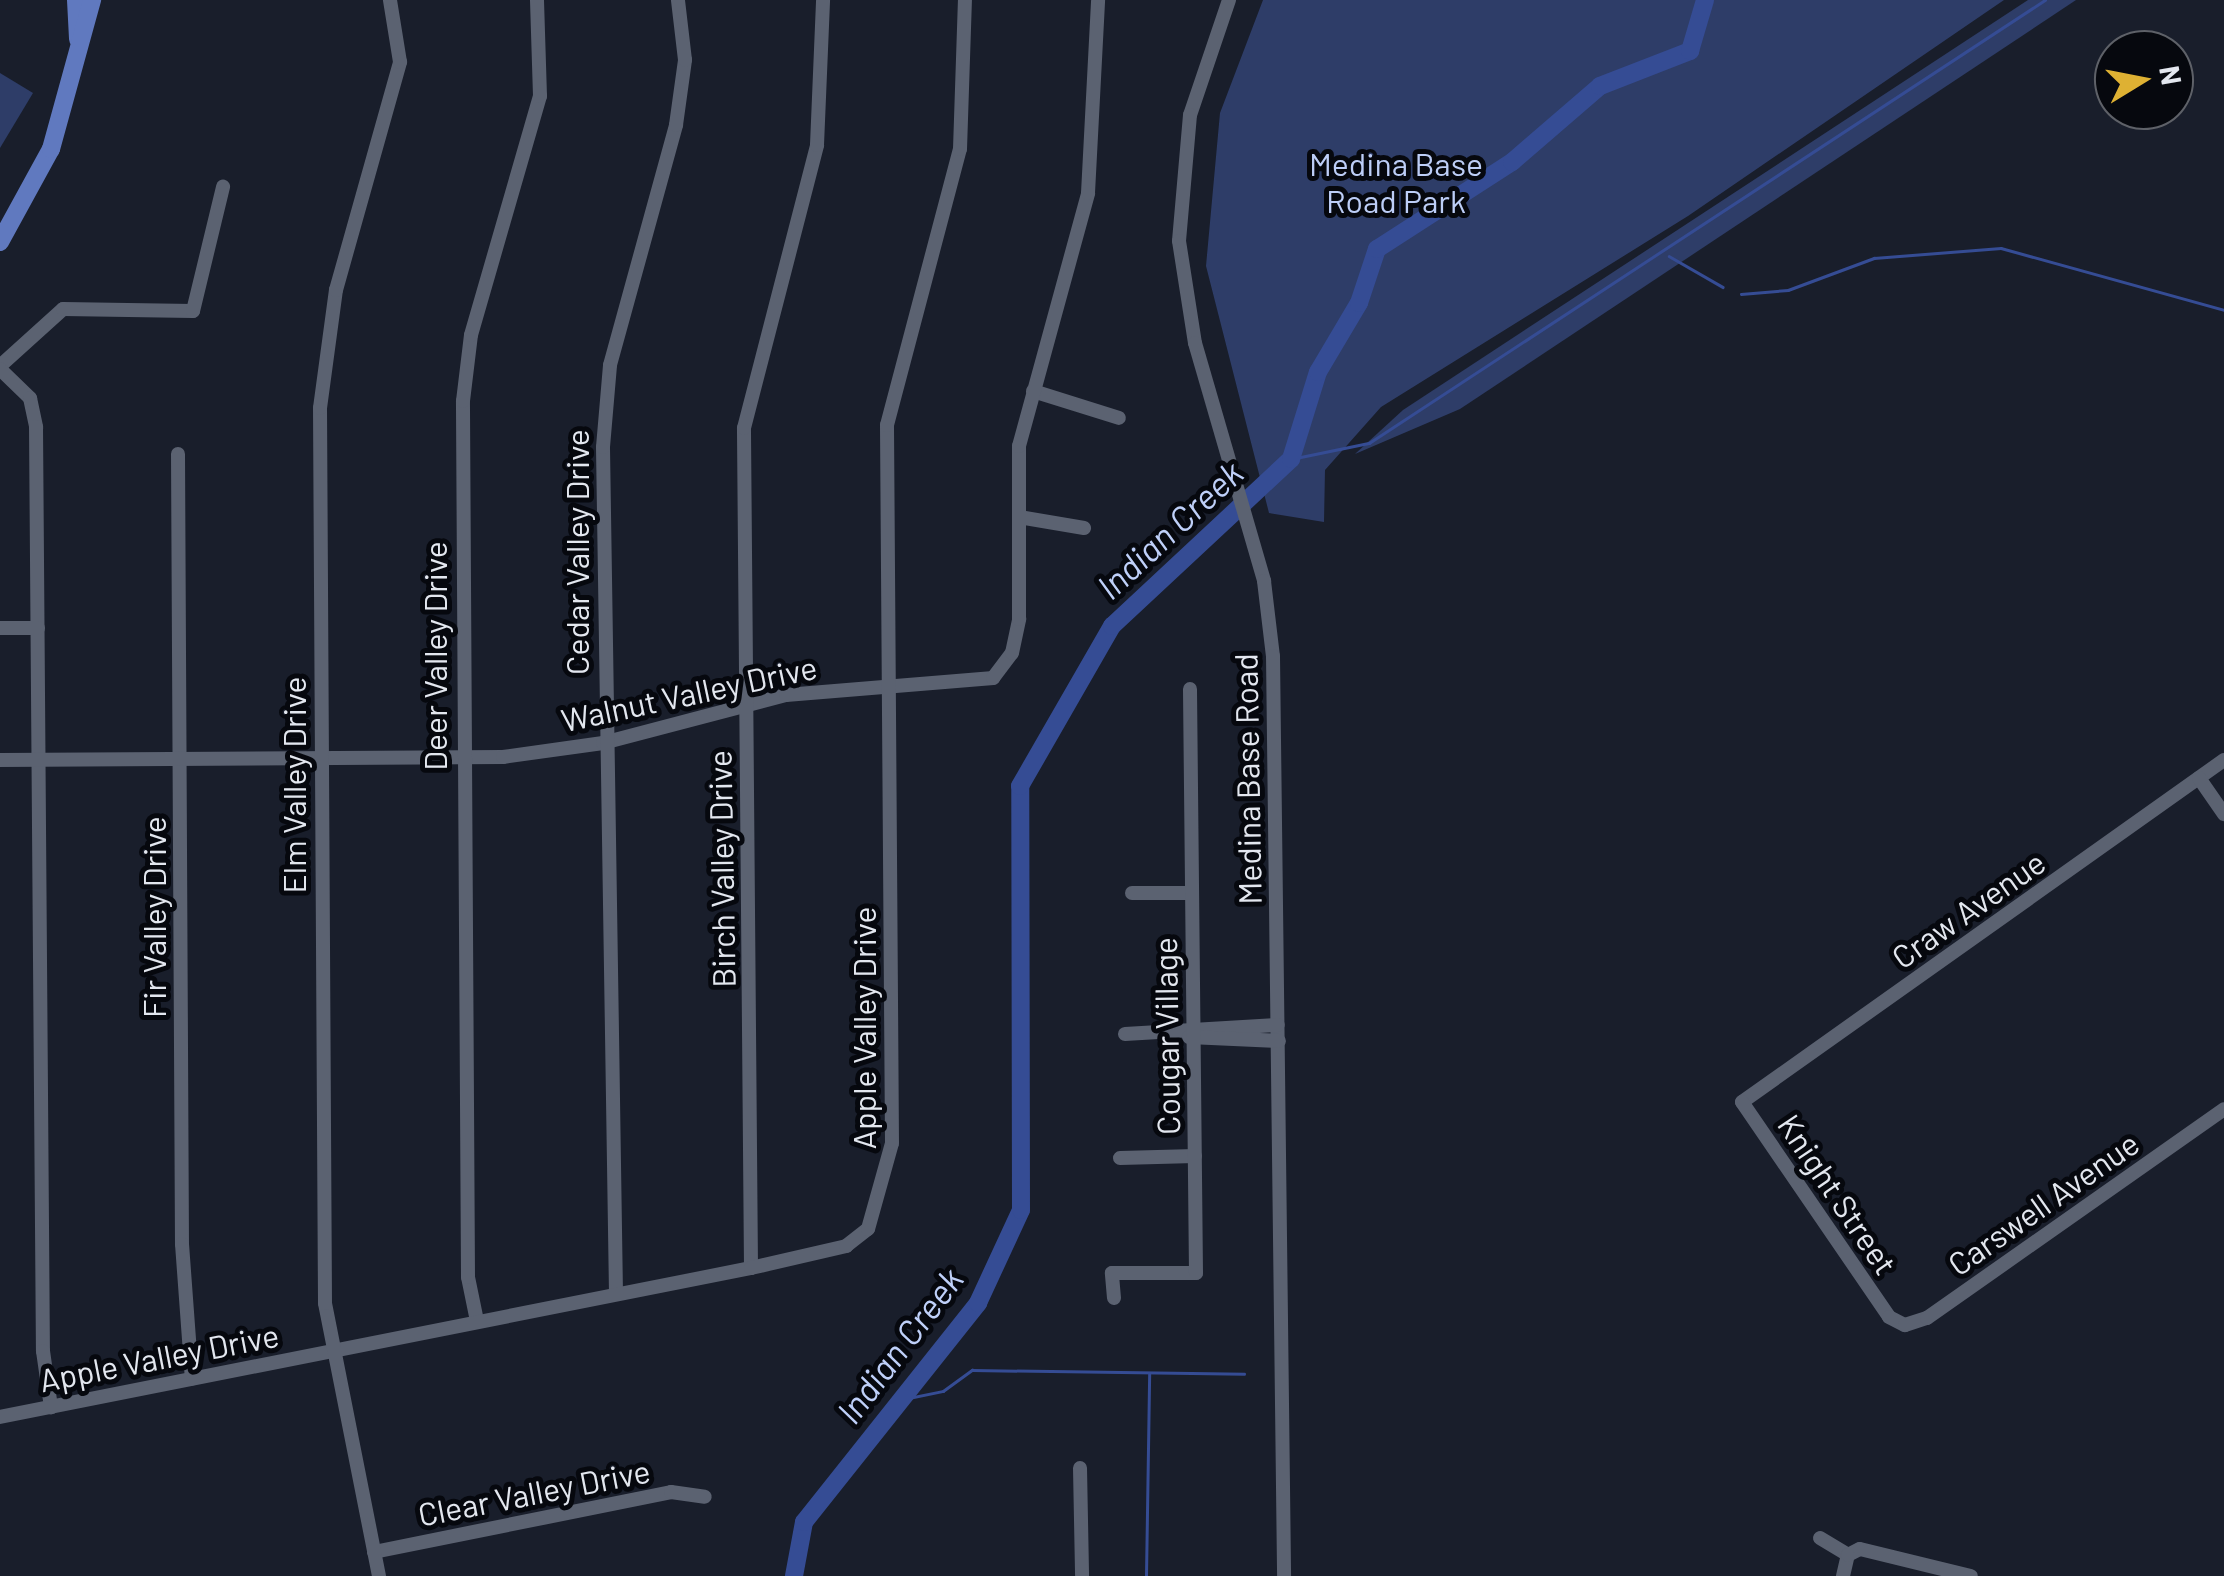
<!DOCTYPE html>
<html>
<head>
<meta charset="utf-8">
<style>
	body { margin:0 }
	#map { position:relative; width:2224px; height:1576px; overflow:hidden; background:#191e2b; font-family:Barlow,sans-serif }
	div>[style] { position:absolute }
	.green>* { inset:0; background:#2e3d68 }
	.stream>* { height:2.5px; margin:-1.25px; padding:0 1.25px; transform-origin:1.25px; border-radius:1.25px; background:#354c94 }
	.river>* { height:18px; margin:-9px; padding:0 9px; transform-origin:9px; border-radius:9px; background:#354c94 }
	.minor>* { height:14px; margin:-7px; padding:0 7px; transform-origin:7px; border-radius:7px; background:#5b6271 }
	.major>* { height:18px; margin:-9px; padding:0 9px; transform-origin:9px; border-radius:9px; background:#6079bf }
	span { translate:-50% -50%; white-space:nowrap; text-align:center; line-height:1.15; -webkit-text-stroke:10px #06080e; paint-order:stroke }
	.park-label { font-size:32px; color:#bdcef7 }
	.street-label { font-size:32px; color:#e3e7ef }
	.water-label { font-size:35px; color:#bfd0f9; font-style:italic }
	.north { position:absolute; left:2094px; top:30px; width:100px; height:100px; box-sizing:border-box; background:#06080e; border:2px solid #5e6168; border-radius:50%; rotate:80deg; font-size:28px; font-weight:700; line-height:40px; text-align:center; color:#e3e7ef }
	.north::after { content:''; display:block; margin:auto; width:35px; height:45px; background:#deb133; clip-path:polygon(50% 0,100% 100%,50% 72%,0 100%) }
</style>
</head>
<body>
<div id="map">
	<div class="green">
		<i style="clip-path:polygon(1263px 0,2004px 0,1688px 216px,1381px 407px,1325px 470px,1324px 522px,1269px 513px,1206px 266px,1220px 113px)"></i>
		<i style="clip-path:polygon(2028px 0,2076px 0,1460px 409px,1355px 454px,1403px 410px)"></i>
		<i style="clip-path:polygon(0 73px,33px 93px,0 148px)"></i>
	</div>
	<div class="stream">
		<i style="left:1669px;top:256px;width:62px;rotate:29.9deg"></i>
		<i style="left:1741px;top:294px;width:47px;rotate:-4.9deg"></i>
		<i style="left:1788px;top:290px;width:92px;rotate:-20.4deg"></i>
		<i style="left:1874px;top:258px;width:127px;rotate:-4.5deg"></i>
		<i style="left:2001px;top:248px;width:231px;rotate:15.5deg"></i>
		<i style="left:1291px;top:459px;width:80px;rotate:-11.6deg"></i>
		<i style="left:1369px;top:443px;width:808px;rotate:-33.24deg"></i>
		<i style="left:899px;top:1400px;width:45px;rotate:-11.6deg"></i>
		<i style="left:943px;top:1391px;width:36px;rotate:-36deg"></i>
		<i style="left:972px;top:1370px;width:272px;rotate:0.8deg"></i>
		<i style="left:1146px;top:1576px;width:202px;rotate:-89.1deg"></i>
	</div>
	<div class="river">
		<i style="left:794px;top:1576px;width:55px;rotate:-79.5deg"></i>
		<i style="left:804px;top:1522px;width:280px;rotate:-51.5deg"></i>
		<i style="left:978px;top:1303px;width:102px;rotate:-65.2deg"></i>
		<i style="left:1021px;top:1210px;width:424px;rotate:-90.1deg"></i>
		<i style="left:1020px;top:786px;width:185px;rotate:-60.1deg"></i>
		<i style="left:1112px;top:626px;width:245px;rotate:-43deg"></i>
		<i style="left:1291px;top:459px;width:91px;rotate:-72.8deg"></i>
		<i style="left:1318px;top:372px;width:80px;rotate:-59.3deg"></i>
		<i style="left:1359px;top:303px;width:57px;rotate:-71.6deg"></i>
		<i style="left:1377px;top:249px;width:161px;rotate:-32.8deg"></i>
		<i style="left:1512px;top:162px;width:116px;rotate:-40.8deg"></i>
		<i style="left:1600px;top:86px;width:97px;rotate:-21.3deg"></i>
		<i style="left:1690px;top:51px;width:53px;rotate:-73.6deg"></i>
	</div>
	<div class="minor">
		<i style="left:1229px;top:0;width:121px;rotate:108.7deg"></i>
		<i style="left:1190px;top:115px;width:126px;rotate:95deg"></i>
		<i style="left:1179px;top:241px;width:103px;rotate:81.1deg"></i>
		<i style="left:1195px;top:343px;width:248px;rotate:73.8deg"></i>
		<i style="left:1264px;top:581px;width:76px;rotate:83.2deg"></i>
		<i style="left:1273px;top:656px;width:920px;rotate:89.31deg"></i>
		<i style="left:0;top:366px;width:85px;rotate:-42.1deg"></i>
		<i style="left:63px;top:309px;width:130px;rotate:0.9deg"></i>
		<i style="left:193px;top:311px;width:128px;rotate:-76.4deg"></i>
		<i style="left:0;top:369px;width:42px;rotate:44deg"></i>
		<i style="left:30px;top:398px;width:30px;rotate:78deg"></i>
		<i style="left:36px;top:427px;width:924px;rotate:89.57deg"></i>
		<i style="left:43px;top:1351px;width:57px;rotate:81.9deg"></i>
		<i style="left:1033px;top:391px;width:90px;rotate:17.4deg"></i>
		<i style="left:178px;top:454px;width:790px;rotate:89.71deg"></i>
		<i style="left:182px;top:1244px;width:135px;rotate:85.8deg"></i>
		<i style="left:1019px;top:517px;width:66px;rotate:9.6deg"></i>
		<i style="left:0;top:628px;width:38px"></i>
		<i style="left:0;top:760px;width:503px;rotate:-0.34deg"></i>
		<i style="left:503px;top:757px;width:101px;rotate:-8deg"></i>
		<i style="left:603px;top:743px;width:189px;rotate:-14.7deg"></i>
		<i style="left:786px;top:695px;width:208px;rotate:-4.7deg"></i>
		<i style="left:993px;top:678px;width:31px;rotate:-53deg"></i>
		<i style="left:1012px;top:653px;width:35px;rotate:-78deg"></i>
		<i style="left:1019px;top:619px;width:173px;rotate:-90deg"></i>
		<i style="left:1019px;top:446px;width:262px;rotate:-74.7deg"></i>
		<i style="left:1088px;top:193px;width:193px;rotate:-87deg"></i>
		<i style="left:2224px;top:760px;width:591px;rotate:144.64deg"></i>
		<i style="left:1742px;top:1102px;width:260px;rotate:55.6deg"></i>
		<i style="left:1889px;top:1317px;width:18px;rotate:27deg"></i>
		<i style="left:1905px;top:1325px;width:23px;rotate:-18deg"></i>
		<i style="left:1927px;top:1318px;width:363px;rotate:-35.1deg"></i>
		<i style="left:2199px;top:778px;width:44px;rotate:55.2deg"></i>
		<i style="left:1132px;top:893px;width:60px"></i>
		<i style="left:1125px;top:1034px;width:153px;rotate:-3.4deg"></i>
		<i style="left:1189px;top:1037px;width:90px;rotate:2.5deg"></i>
		<i style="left:1120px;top:1158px;width:75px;rotate:-1.5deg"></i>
		<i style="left:751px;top:1268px;width:840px;rotate:-90.48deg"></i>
		<i style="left:744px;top:428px;width:292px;rotate:-75.5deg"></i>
		<i style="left:817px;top:145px;width:145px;rotate:-87.6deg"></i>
		<i style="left:616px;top:1294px;width:847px;rotate:-90.88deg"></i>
		<i style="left:603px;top:447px;width:82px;rotate:-85.1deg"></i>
		<i style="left:610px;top:365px;width:249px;rotate:-74.6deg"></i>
		<i style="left:676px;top:125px;width:66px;rotate:-82.1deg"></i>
		<i style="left:685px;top:60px;width:60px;rotate:-96.7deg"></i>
		<i style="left:1114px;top:1298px;width:25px;rotate:-95deg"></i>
		<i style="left:1112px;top:1273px;width:84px"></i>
		<i style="left:1196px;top:1273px;width:584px;rotate:-90.59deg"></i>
		<i style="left:477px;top:1321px;width:45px;rotate:-101.6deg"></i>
		<i style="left:468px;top:1277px;width:876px;rotate:-90.33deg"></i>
		<i style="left:463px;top:401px;width:66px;rotate:-83.1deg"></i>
		<i style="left:471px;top:335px;width:249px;rotate:-73.9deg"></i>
		<i style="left:540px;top:96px;width:96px;rotate:-91.8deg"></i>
		<i style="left:0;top:1417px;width:766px;rotate:-11.22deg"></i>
		<i style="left:751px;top:1268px;width:98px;rotate:-13deg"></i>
		<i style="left:846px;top:1246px;width:28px;rotate:-38deg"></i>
		<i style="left:868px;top:1229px;width:89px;rotate:-74.4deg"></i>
		<i style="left:892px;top:1143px;width:718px;rotate:-90.4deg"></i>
		<i style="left:887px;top:425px;width:285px;rotate:-75.2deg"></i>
		<i style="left:960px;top:149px;width:149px;rotate:-88.1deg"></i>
		<i style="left:1080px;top:1468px;width:108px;rotate:88.9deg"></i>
		<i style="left:1820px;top:1538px;width:33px;rotate:31deg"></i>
		<i style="left:374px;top:1552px;width:303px;rotate:-11.4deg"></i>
		<i style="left:671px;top:1492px;width:34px;rotate:8deg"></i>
		<i style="left:379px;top:1576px;width:278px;rotate:-101.2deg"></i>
		<i style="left:325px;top:1303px;width:895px;rotate:-90.32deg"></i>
		<i style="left:320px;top:408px;width:119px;rotate:-82.3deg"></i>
		<i style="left:336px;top:290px;width:237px;rotate:-74.3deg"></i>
		<i style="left:400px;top:62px;width:63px;rotate:-99.2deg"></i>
		<i style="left:1843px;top:1576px;width:22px;rotate:-77deg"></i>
		<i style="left:1848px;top:1555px;width:13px;rotate:-27deg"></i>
		<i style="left:1860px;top:1549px;width:114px;rotate:13.7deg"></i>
	</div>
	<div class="major">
		<i style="left:76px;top:0;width:39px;rotate:87deg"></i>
		<i style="left:0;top:242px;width:106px;rotate:-61.3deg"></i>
		<i style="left:51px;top:149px;width:155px;rotate:-74.6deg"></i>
	</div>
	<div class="park-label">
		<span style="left:1396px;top:182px">Medina Base<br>Road Park</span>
	</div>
	<div class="street-label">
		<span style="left:576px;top:552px;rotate:-90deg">Cedar Valley Drive</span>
		<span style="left:434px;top:656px;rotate:-90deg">Deer Valley Drive</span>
		<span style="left:689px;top:693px;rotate:-12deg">Walnut Valley Drive</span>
		<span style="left:1247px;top:779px;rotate:-91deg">Medina Base Road</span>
		<span style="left:293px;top:785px;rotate:-90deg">Elm Valley Drive</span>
		<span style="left:721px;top:869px;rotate:-91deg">Birch Valley Drive</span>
		<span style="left:1968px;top:909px;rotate:-35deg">Craw Avenue</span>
		<span style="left:153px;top:917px;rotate:-90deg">Fir Valley Drive</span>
		<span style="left:863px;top:1028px;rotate:-90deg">Apple Valley Drive</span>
		<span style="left:1166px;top:1036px;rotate:-91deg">Cougar Village</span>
		<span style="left:1838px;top:1194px;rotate:56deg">Knight Street</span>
		<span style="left:2043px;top:1203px;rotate:-35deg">Carswell Avenue</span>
		<span style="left:159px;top:1357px;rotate:-11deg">Apple Valley Drive</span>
		<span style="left:534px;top:1492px;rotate:-11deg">Clear Valley Drive</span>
	</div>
	<div class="water-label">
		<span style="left:1169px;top:529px;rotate:-43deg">Indian Creek</span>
		<span style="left:899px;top:1345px;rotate:-53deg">Indian Creek</span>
	</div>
	<div class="north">N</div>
</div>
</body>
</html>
